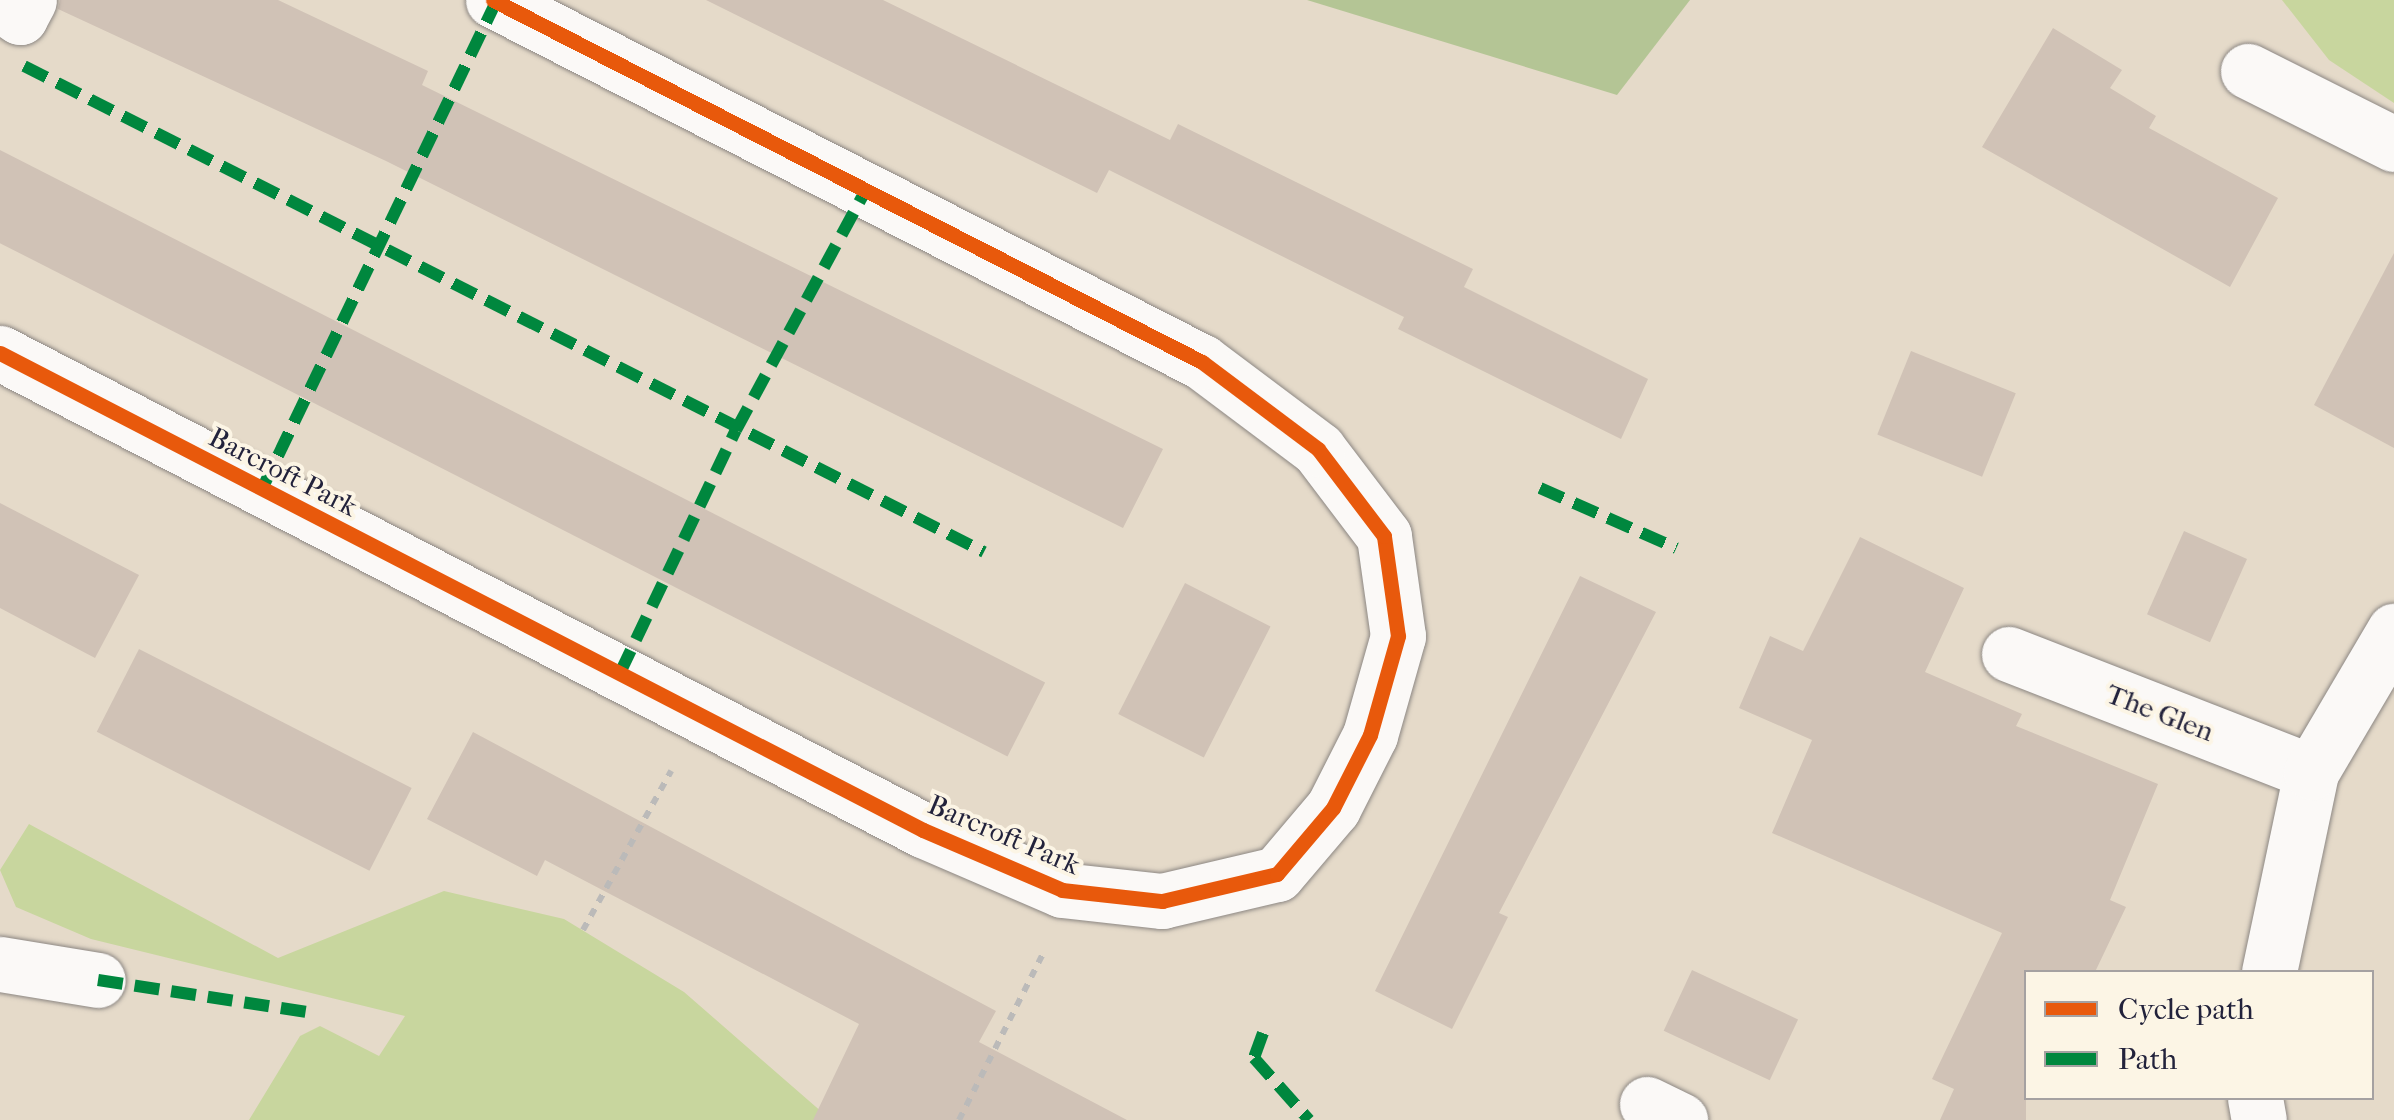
<!DOCTYPE html>
<html>
<head>
<meta charset="utf-8">
<style>
	body { margin:0 }
	#map { position:relative; width:2394px; height:1120px; overflow:hidden; background:#e5dac9; font-family:"IM FELL French Canon",serif }
	div>[style] { position:absolute }
	.green>* { inset:0; background:#c8d69e }
	.forest>* { inset:0; background:#b4c595 }
	.building>* { inset:0; background:#d0c2b6; transform-origin:0 0 }
	.path>* { height:6px; margin-top:-3px; transform-origin:0; background:repeating-linear-gradient(90deg,#bbbab9 0 8px,transparent 0 16px) }
	.roads { filter:drop-shadow(0 0 2px #8c8783) drop-shadow(0 0 2px #8c8783) }
	.minor>* { height:55px; margin:-27.5px; padding:0 27.5px; transform-origin:27.5px; border-radius:27.5px; background:#fbf9f7 }
	.quiet>* { height:12px; margin-top:-6px; transform-origin:0; background:repeating-linear-gradient(90deg,#00873e 0 25px,transparent 0 37px) }
	.cycleway>* { height:15px; margin:-7.5px; padding:0 7.5px; transform-origin:7.5px; border-radius:7.5px; background:#e8590c }
	span { translate:-50% -50%; white-space:nowrap; text-align:center; line-height:1.15; -webkit-text-stroke:8px #fcf5e5; paint-order:stroke }
	.street-label { font-size:28px; color:#22223b }
	.legend { position:absolute; left:2024px; top:970px; width:350px; height:130px; box-sizing:border-box; background:#fcf5e5; border:2px solid #a5a1a1; margin:0; padding:12px 18px; list-style:none; font-size:30px; color:#22223b }
	.legend li { display:flex; align-items:center; gap:20px; height:50px }
	.legend b { width:50px; border:2px solid #a5a1a1 }
</style>
</head>
<body>
<div id="map">
	<div class="green">
		<i style="clip-path:polygon(2282px 0,2394px 0,2394px 103px,2329px 60px)"></i>
		<i style="clip-path:polygon(29px 824px,278px 958px,444px 891px,564px 919px,684px 992px,831px 1120px,249px 1120px,300px 1036px,320px 1026px,379px 1056px,405px 1016px,91px 939px,16px 907px,0 870px)"></i>
	</div>
	<div class="forest">
		<i style="clip-path:polygon(1307px 0,1690px 0,1617px 95px)"></i>
	</div>
	<div class="building">
		<i style="clip-path:polygon(60px 0,278px 0,428px 71px,422px 85px,1163px 449px,1123px 528px,386px 161px,58px 9px)"></i>
		<i style="clip-path:polygon(706px 0,883px 0,1170px 140px,1178px 124px,1473px 269px,1464px 287px,1648px 379px,1621px 439px,1398px 329px,1404px 317px,1109px 170px,1097px 193px)"></i>
		<i style="clip-path:polygon(2053px 28px,2122px 70px,2110px 88px,2156px 116px,2149px 128px,2278px 198px,2230px 287px,1982px 147px)"></i>
		<i style="left:0;top:150px;width:1173px;height:83px;rotate:27deg"></i>
		<i style="clip-path:polygon(2394px 253px,2394px 448px,2314px 405px)"></i>
		<i style="left:1911px;top:351px;width:113px;height:90px;rotate:22deg"></i>
		<i style="clip-path:polygon(0 503px,139px 575px,95px 658px,0 608px)"></i>
		<i style="left:2184px;top:531px;width:69px;height:91px;rotate:24deg"></i>
		<i style="clip-path:polygon(1860px 537px,1964px 588px,1925px 672px,2022px 714px,2016px 726px,2158px 784px,2110px 900px,2126px 907px,2095px 972px,2026px 972px,2026px 1120px,1940px 1120px,1954px 1089px,1932px 1079px,2002px 933px,1772px 833px,1812px 740px,1739px 708px,1770px 636px,1803px 651px)"></i>
		<i style="clip-path:polygon(1580px 576px,1656px 612px,1499px 913px,1508px 917px,1452px 1029px,1375px 991px)"></i>
		<i style="left:1185px;top:583px;width:96px;height:147px;rotate:27deg"></i>
		<i style="left:139px;top:649px;width:306px;height:93px;rotate:27deg"></i>
		<i style="clip-path:polygon(473px 732px,996px 1011px,979px 1042px,1127px 1120px,813px 1120px,859px 1024px,545px 860px,537px 876px,427px 819px)"></i>
		<i style="left:1692px;top:970px;width:117px;height:67px;rotate:25deg"></i>
	</div>
	<div class="path">
		<i style="left:583px;top:930px;width:182px;rotate:-61deg"></i>
		<i style="left:959px;top:1120px;width:188px;rotate:-63.2deg"></i>
	</div>
	<div class="roads">
		<div class="minor">
			<i style="left:0;top:4px;width:24px;rotate:33deg"></i>
			<i style="left:20px;top:17px;width:19px;rotate:-62deg"></i>
			<i style="left:2248px;top:71px;width:163px;rotate:26.6deg"></i>
			<i style="left:0;top:353px;width:1039px;rotate:27.33deg"></i>
			<i style="left:923px;top:830px;width:151px;rotate:23.3deg"></i>
			<i style="left:1062px;top:890px;width:101px;rotate:6.3deg"></i>
			<i style="left:1162px;top:901px;width:118px;rotate:-13.2deg"></i>
			<i style="left:1277px;top:874px;width:87px;rotate:-49.7deg"></i>
			<i style="left:1333px;top:808px;width:82px;rotate:-63.1deg"></i>
			<i style="left:1370px;top:735px;width:103px;rotate:-74.2deg"></i>
			<i style="left:1398px;top:636px;width:101px;rotate:-98deg"></i>
			<i style="left:1384px;top:536px;width:109px;rotate:-127.2deg"></i>
			<i style="left:1318px;top:449px;width:145px;rotate:-143.1deg"></i>
			<i style="left:1202px;top:362px;width:796px;rotate:-152.95deg"></i>
			<i style="left:2009px;top:654px;width:324px;rotate:21.3deg"></i>
			<i style="left:0;top:964px;width:99px;rotate:9.3deg"></i>
			<i style="left:2269px;top:972px;width:204px;rotate:-78.1deg"></i>
			<i style="left:2311px;top:772px;width:164px;rotate:-59.5deg"></i>
			<i style="left:2255px;top:1098px;width:22px;rotate:80deg"></i>
			<i style="left:1647px;top:1104px;width:37px;rotate:26deg"></i>
		</div>
	</div>
	<div class="quiet">
		<i style="left:24px;top:66px;width:1076px;rotate:26.85deg"></i>
		<i style="left:1540px;top:488px;width:149px;rotate:23.8deg"></i>
		<i style="left:262px;top:489px;width:540px;rotate:-64.34deg"></i>
		<i style="left:620px;top:673px;width:269px;rotate:-64.5deg"></i>
		<i style="left:736px;top:430px;width:275px;rotate:-61.6deg"></i>
		<i style="left:98px;top:980px;width:218px;rotate:8.7deg"></i>
		<i style="left:1263px;top:1033px;width:27px;rotate:110deg"></i>
		<i style="left:1254px;top:1058px;width:83px;rotate:48.4deg"></i>
	</div>
	<div class="cycleway">
		<i style="left:0;top:353px;width:1039px;rotate:27.33deg"></i>
		<i style="left:923px;top:830px;width:151px;rotate:23.3deg"></i>
		<i style="left:1062px;top:890px;width:101px;rotate:6.3deg"></i>
		<i style="left:1162px;top:901px;width:118px;rotate:-13.2deg"></i>
		<i style="left:1277px;top:874px;width:87px;rotate:-49.7deg"></i>
		<i style="left:1333px;top:808px;width:82px;rotate:-63.1deg"></i>
		<i style="left:1370px;top:735px;width:103px;rotate:-74.2deg"></i>
		<i style="left:1398px;top:636px;width:101px;rotate:-98deg"></i>
		<i style="left:1384px;top:536px;width:109px;rotate:-127.2deg"></i>
		<i style="left:1318px;top:449px;width:145px;rotate:-143.1deg"></i>
		<i style="left:1202px;top:362px;width:796px;rotate:-152.95deg"></i>
	</div>
	<div class="street-label">
		<span style="left:283px;top:472px;rotate:27deg">Barcroft Park</span>
		<span style="left:2160px;top:713px;rotate:21deg">The Glen</span>
		<span style="left:1004px;top:835px;rotate:23deg">Barcroft Park</span>
	</div>
	<ul class="legend">
	<li><b style="height:12px;background:#e8590c"></b>Cycle path</li>
	<li><b style="height:12px;background:#00873e"></b>Path</li>
	</ul>
</div>
</body>
</html>
